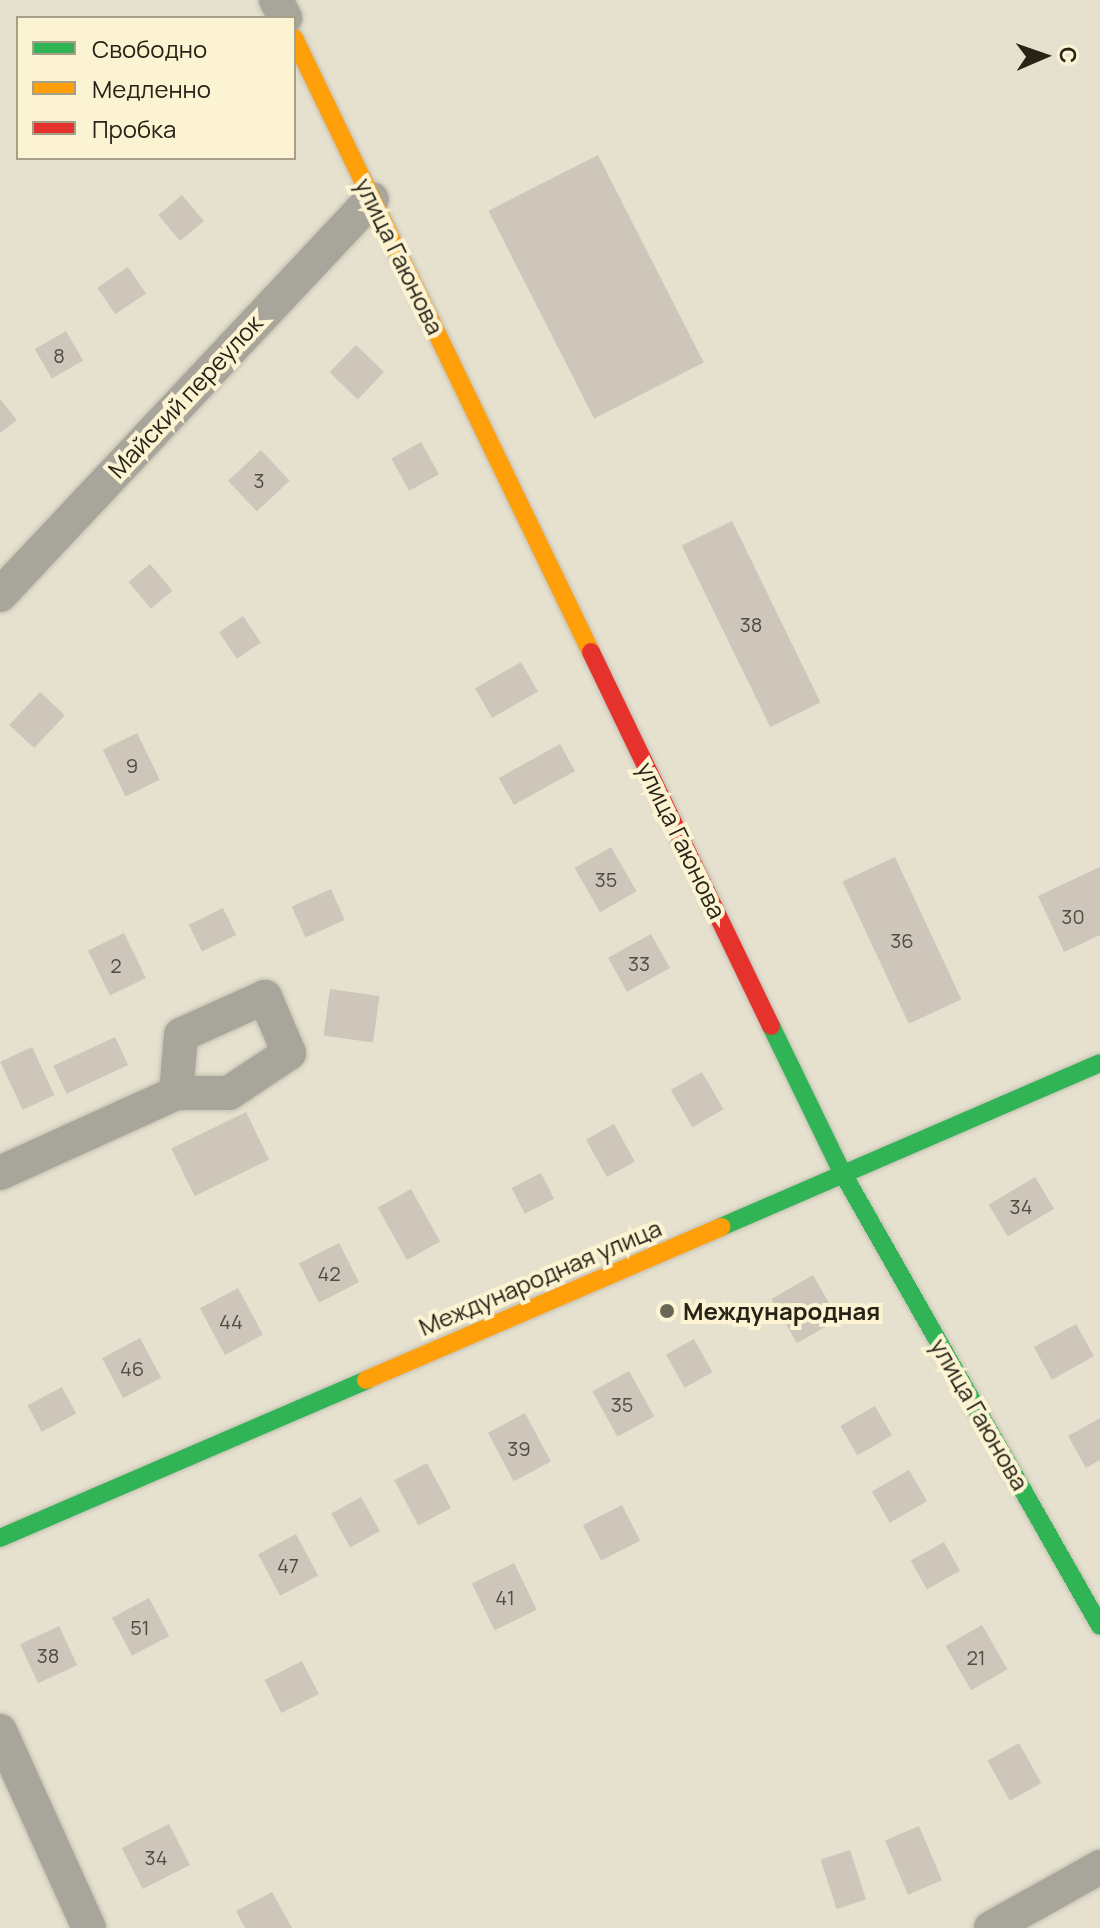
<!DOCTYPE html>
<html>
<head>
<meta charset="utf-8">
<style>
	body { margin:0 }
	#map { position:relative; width:1100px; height:1928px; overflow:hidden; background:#e6e1cf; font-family:Manrope,sans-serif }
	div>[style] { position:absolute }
	.building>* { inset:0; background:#cec5bb; transform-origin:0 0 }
	.roads { filter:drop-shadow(0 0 2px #c2beb0) drop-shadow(0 0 2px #c2beb0) }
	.street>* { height:34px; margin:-17px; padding:0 17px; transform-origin:17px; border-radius:17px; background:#a8a59a }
	.fast>* { height:18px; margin:-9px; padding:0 9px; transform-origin:9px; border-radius:9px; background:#30b455 }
	.slow>* { height:18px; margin:-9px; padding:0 9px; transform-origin:9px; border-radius:9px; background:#ff9f0a }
	.jam>* { height:18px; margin:-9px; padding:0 9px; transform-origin:9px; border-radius:9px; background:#e5322d }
	.dots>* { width:22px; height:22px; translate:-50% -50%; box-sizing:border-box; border:4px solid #fcf3d3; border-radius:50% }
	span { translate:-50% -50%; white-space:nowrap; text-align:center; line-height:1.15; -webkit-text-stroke:8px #fcf3d3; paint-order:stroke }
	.number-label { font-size:20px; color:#514c40 }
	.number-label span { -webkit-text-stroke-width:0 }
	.street-label { font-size:24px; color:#272317 }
	.poi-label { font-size:24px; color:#272317; font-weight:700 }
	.left { translate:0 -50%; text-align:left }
	.legend { position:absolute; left:16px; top:16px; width:280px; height:144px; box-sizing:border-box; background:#fcf3d3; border:2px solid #a7a088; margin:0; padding:10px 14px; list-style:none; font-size:24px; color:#272317 }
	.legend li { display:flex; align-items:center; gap:16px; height:40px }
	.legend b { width:40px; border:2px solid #a7a088 }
	.north { position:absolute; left:1004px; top:16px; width:80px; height:80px; -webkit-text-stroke:6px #fcf3d3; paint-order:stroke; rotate:88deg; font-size:22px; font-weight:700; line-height:32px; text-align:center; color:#272317 }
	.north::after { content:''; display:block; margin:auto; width:28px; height:36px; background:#272317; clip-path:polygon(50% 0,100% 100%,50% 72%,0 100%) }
</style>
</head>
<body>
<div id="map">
	<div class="building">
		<i style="left:598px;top:155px;width:233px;height:123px;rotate:63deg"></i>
		<i style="left:182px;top:195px;width:34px;height:31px;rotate:50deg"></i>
		<i style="left:128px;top:267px;width:32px;height:37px;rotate:56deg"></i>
		<i style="left:66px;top:331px;width:34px;height:36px;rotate:60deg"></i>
		<i style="left:356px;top:345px;width:39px;height:38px;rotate:44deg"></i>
		<i style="clip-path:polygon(0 399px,17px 420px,0 433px)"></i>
		<i style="left:421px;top:442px;width:37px;height:34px;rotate:61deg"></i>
		<i style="left:261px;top:450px;width:42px;height:45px;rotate:47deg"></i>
		<i style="left:732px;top:521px;width:202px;height:56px;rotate:64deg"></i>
		<i style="left:150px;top:564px;width:35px;height:28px;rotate:50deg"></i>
		<i style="left:243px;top:616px;width:32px;height:29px;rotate:56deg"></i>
		<i style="left:521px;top:662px;width:34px;height:53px;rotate:60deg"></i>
		<i style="left:40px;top:692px;width:34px;height:45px;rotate:43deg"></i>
		<i style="left:137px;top:733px;width:52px;height:38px;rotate:64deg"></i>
		<i style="left:560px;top:744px;width:31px;height:70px;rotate:61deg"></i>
		<i style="left:611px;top:847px;width:51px;height:42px;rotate:60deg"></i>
		<i style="left:895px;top:857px;width:157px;height:58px;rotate:65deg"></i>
		<i style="clip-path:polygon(1100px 867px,1100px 935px,1064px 952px,1038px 896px)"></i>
		<i style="left:331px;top:889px;width:34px;height:43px;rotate:66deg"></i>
		<i style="left:223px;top:908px;width:30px;height:38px;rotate:64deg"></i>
		<i style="left:124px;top:933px;width:50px;height:40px;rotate:64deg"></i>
		<i style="left:651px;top:934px;width:39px;height:49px;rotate:61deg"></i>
		<i style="left:330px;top:989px;width:50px;height:47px;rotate:8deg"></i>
		<i style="left:115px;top:1037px;width:31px;height:68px;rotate:65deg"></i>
		<i style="left:32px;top:1047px;width:53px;height:35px;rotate:65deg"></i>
		<i style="left:702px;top:1072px;width:43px;height:36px;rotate:60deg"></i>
		<i style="left:246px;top:1112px;width:53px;height:83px;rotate:64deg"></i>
		<i style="left:614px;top:1124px;width:43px;height:32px;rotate:61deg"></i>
		<i style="left:541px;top:1173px;width:29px;height:33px;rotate:63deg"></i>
		<i style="left:1035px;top:1177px;width:37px;height:54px;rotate:59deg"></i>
		<i style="left:411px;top:1189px;width:60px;height:38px;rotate:61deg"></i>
		<i style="left:339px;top:1243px;width:44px;height:45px;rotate:63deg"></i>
		<i style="left:813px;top:1275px;width:51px;height:48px;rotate:60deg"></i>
		<i style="left:238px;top:1288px;width:53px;height:43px;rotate:62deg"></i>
		<i style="left:1076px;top:1324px;width:37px;height:48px;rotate:61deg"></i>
		<i style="left:140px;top:1338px;width:45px;height:43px;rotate:62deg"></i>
		<i style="left:694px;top:1339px;width:38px;height:32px;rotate:61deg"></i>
		<i style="left:629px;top:1371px;width:52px;height:42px;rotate:61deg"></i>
		<i style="left:62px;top:1387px;width:30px;height:39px;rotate:62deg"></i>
		<i style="left:875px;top:1406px;width:34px;height:40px;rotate:60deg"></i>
		<i style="left:525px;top:1413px;width:55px;height:42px;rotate:62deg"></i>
		<i style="clip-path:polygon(1100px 1418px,1100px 1460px,1086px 1468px,1068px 1436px)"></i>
		<i style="left:427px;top:1463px;width:51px;height:37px;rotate:62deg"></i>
		<i style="left:909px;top:1470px;width:36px;height:43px;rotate:60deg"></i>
		<i style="left:361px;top:1497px;width:39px;height:34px;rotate:61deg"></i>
		<i style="left:622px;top:1505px;width:40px;height:44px;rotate:63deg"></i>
		<i style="left:296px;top:1534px;width:47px;height:43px;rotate:62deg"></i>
		<i style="left:944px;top:1542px;width:33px;height:38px;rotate:61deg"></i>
		<i style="left:514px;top:1563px;width:52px;height:47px;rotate:64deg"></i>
		<i style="left:149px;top:1598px;width:43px;height:42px;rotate:62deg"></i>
		<i style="left:982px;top:1625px;width:51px;height:42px;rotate:60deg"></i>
		<i style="left:59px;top:1626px;width:43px;height:43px;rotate:65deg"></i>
		<i style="left:302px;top:1661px;width:37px;height:42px;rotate:63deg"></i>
		<i style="left:1019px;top:1743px;width:46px;height:36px;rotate:61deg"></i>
		<i style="left:169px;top:1824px;width:46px;height:53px;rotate:63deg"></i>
		<i style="left:919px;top:1826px;width:59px;height:37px;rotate:67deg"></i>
		<i style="left:850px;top:1850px;width:52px;height:31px;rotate:72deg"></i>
		<i style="clip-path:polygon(272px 1892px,292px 1928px,245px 1928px,236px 1911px)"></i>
	</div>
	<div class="roads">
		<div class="street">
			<i style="left:276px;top:0;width:20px;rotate:63deg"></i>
			<i style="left:0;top:595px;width:543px;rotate:-46.79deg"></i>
			<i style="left:0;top:1173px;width:193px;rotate:-24.4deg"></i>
			<i style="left:176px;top:1093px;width:53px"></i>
			<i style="left:229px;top:1093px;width:72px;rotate:-33.7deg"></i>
			<i style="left:289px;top:1053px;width:61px;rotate:-113.2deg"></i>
			<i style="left:265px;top:997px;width:92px;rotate:155.7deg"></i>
			<i style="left:181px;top:1035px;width:58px;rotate:94.9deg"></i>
			<i style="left:0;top:1731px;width:216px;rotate:65.7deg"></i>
			<i style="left:991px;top:1928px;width:125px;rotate:-29.2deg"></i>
		</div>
		<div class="fast">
			<i style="left:771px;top:1026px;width:162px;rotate:64.1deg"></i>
			<i style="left:842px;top:1172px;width:522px;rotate:60.39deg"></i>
			<i style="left:721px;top:1227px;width:413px;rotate:-23.4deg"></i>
			<i style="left:0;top:1538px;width:399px;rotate:-23.3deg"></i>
		</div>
		<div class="slow">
			<i style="left:294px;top:38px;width:682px;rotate:64.19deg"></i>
			<i style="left:366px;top:1380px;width:387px;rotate:-23.3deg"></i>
		</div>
		<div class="jam">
			<i style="left:591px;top:652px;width:415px;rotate:64.3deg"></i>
		</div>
	</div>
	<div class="dots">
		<i style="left:667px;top:1311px;background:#6a6657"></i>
	</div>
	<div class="number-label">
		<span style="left:59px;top:355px">8</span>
		<span style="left:259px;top:480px">3</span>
		<span style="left:751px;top:624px">38</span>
		<span style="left:132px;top:765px">9</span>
		<span style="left:606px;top:879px">35</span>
		<span style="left:1073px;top:916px">30</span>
		<span style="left:902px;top:940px">36</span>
		<span style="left:639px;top:963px">33</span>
		<span style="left:116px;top:965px">2</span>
		<span style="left:1021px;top:1206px">34</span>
		<span style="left:329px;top:1273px">42</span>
		<span style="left:231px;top:1321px">44</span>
		<span style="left:132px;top:1368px">46</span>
		<span style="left:622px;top:1404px">35</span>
		<span style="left:519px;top:1448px">39</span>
		<span style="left:288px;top:1565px">47</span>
		<span style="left:505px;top:1597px">41</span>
		<span style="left:140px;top:1627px">51</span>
		<span style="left:48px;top:1655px">38</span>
		<span style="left:976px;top:1657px">21</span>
		<span style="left:156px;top:1857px">34</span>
	</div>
	<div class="street-label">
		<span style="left:400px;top:256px;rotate:64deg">улица Гаюнова</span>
		<span style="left:185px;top:396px;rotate:-47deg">Майский переулок</span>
		<span style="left:682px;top:840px;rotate:64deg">улица Гаюнова</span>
		<span style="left:540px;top:1277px;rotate:-23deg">Международная улица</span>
		<span style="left:980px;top:1414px;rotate:60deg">улица Гаюнова</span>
	</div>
	<div class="poi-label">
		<span class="left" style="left:683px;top:1311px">Международная</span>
	</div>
	<ul class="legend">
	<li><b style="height:10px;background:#30b455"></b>Свободно</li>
	<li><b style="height:10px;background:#ff9f0a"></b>Медленно</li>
	<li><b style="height:10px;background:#e5322d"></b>Пробка</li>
	</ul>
	<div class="north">С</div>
</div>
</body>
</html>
